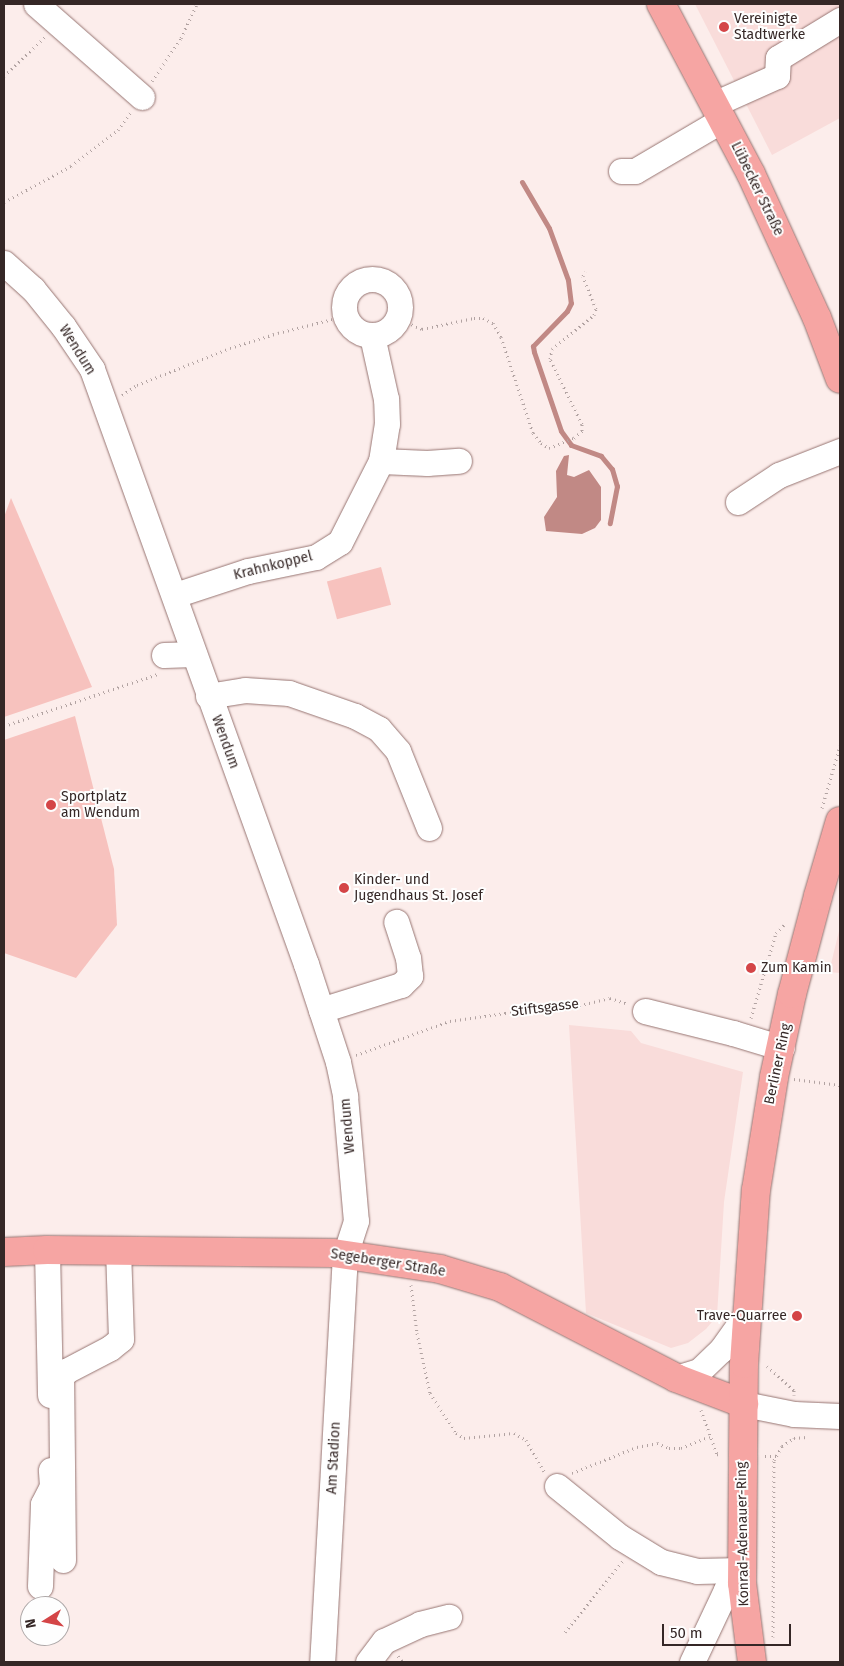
<!DOCTYPE html>
<html>
<head>
<meta charset="utf-8">
<style>
	body { margin:0 }
	#map { position:relative; width:844px; height:1666px; overflow:hidden; background:#fcedeb; font-family:"Fira Sans",sans-serif }
	div>[style] { position:absolute }
	.built>* { inset:0; background:#f9dcda }
	.green>* { inset:0; background:#f7c2be; transform-origin:0 0 }
	.water>* { inset:0; background:#c18985 }
	.stream>* { height:5px; margin:-2.5px; padding:0 2.5px; transform-origin:2.5px; border-radius:2.5px; background:#c18985 }
	.path>* { height:3px; margin-top:-1.5px; transform-origin:0; background:repeating-linear-gradient(90deg,#b2a3a2 0 1px,transparent 0 5px) }
	.roads { filter:drop-shadow(0 0 1px #977572) drop-shadow(0 0 1px #977572) }
	.minor>* { height:25px; margin:-12.5px; padding:0 12.5px; transform-origin:12.5px; border-radius:12.5px; background:#fff }
	.minor>.ring { margin:-12.5px; padding:0; box-sizing:content-box; background:none; border:25px solid #fff; border-radius:50% }
	.major>* { height:28px; margin:-14px; padding:0 14px; transform-origin:14px; border-radius:14px; background:#f6a5a3 }
	.dots>* { width:14px; height:14px; translate:-50% -50%; box-sizing:border-box; border:2px solid #fefefe; border-radius:50% }
	span { translate:-50% -50%; white-space:nowrap; text-align:center; line-height:1.15; -webkit-text-stroke:4px #fefefe; paint-order:stroke }
	.poi-label { font-size:14px; color:#352726 }
	.left { translate:0 -50%; text-align:left }
	.right { translate:-100% -50%; text-align:right }
	.street-label { font-size:14px; color:#352726 }
	.frame { position:absolute; inset:0; border:5px solid #352726; pointer-events:none }
	.north { position:absolute; left:20px; top:1596px; width:50px; height:50px; box-sizing:border-box; background:#fefefe; border:1px solid #aea8a8; border-radius:50%; rotate:260deg; font-size:14px; font-weight:700; line-height:20px; text-align:center; color:#352726 }
	.north::after { content:''; display:block; margin:auto; width:18px; height:22px; background:#d44547; clip-path:polygon(50% 0,100% 100%,50% 72%,0 100%) }
	.scale { position:absolute; left:662px; top:1624px; width:129px; height:22px; box-sizing:border-box; border:2px solid #352726; border-top:0; padding-left:6px; font-size:15px; line-height:18px; white-space:nowrap; color:#352726; -webkit-text-stroke:4px #fefefe; paint-order:stroke }
</style>
</head>
<body>
<div id="map">
	<div class="built">
		<i style="clip-path:polygon(695px 4px,840px 4px,840px 118px,772px 155px)"></i>
		<i style="clip-path:polygon(840px 927px,840px 973px,829px 972px)"></i>
		<i style="clip-path:polygon(569px 1025px,631px 1031px,641px 1043px,743px 1072px,724px 1202px,717px 1316px,706px 1329px,688px 1343px,671px 1348px,586px 1313px)"></i>
	</div>
	<div class="green">
		<i style="clip-path:polygon(11px 498px,92px 687px,4px 717px,4px 517px)"></i>
		<i style="left:381px;top:567px;width:39px;height:56px;rotate:75deg"></i>
		<i style="clip-path:polygon(75px 716px,114px 869px,117px 925px,76px 978px,4px 953px,4px 740px)"></i>
	</div>
	<div class="water">
		<i style="clip-path:polygon(569px 455px,567px 475px,574px 477px,589px 470px,601px 487px,601px 520px,595px 528px,582px 534px,546px 531px,544px 517px,557px 497px,556px 471px,564px 456px)"></i>
	</div>
	<div class="stream">
		<i style="left:522px;top:182px;width:53px;rotate:59.6deg"></i>
		<i style="left:549px;top:228px;width:55px;rotate:69.9deg"></i>
		<i style="left:568px;top:280px;width:23px;rotate:83deg"></i>
		<i style="left:571px;top:303px;width:9px;rotate:117deg"></i>
		<i style="left:567px;top:311px;width:49px;rotate:134.2deg"></i>
		<i style="left:533px;top:346px;width:6px;rotate:81deg"></i>
		<i style="left:534px;top:352px;width:83px;rotate:71.1deg"></i>
		<i style="left:561px;top:431px;width:17px;rotate:54deg"></i>
		<i style="left:571px;top:445px;width:32px;rotate:20deg"></i>
		<i style="left:601px;top:456px;width:17px;rotate:50deg"></i>
		<i style="left:612px;top:469px;width:18px;rotate:74deg"></i>
		<i style="left:617px;top:486px;width:38px;rotate:101deg"></i>
	</div>
	<div class="path">
		<i style="left:4px;top:76px;width:57px;rotate:-43.6deg"></i>
		<i style="left:152px;top:81px;width:52px;rotate:-56deg"></i>
		<i style="left:181px;top:38px;width:38px;rotate:-65deg"></i>
		<i style="left:4px;top:202px;width:76px;rotate:-28.2deg"></i>
		<i style="left:71px;top:166px;width:59px;rotate:-37.5deg"></i>
		<i style="left:118px;top:130px;width:21px;rotate:-55deg"></i>
		<i style="left:398px;top:318px;width:26px;rotate:25deg"></i>
		<i style="left:422px;top:329px;width:53px;rotate:-11.9deg"></i>
		<i style="left:474px;top:318px;width:9px"></i>
		<i style="left:483px;top:318px;width:11px;rotate:27deg"></i>
		<i style="left:493px;top:323px;width:16px;rotate:60deg"></i>
		<i style="left:501px;top:337px;width:101px;rotate:71.6deg"></i>
		<i style="left:533px;top:433px;width:13px;rotate:51deg"></i>
		<i style="left:541px;top:443px;width:9px;rotate:32deg"></i>
		<i style="left:549px;top:448px;width:27px;rotate:-22deg"></i>
		<i style="left:574px;top:438px;width:11px;rotate:-41deg"></i>
		<i style="left:582px;top:431px;width:7px;rotate:-90deg"></i>
		<i style="left:582px;top:424px;width:72px;rotate:-116.2deg"></i>
		<i style="left:550px;top:359px;width:10px;rotate:-79deg"></i>
		<i style="left:552px;top:349px;width:54px;rotate:-39deg"></i>
		<i style="left:594px;top:315px;width:6px;rotate:-72deg"></i>
		<i style="left:596px;top:309px;width:35px;rotate:-112deg"></i>
		<i style="left:583px;top:276px;width:5px;rotate:-68deg"></i>
		<i style="left:122px;top:395px;width:18px;rotate:-34deg"></i>
		<i style="left:137px;top:385px;width:100px;rotate:-21.7deg"></i>
		<i style="left:230px;top:348px;width:50px;rotate:-17.4deg"></i>
		<i style="left:278px;top:333px;width:69px;rotate:-14.2deg"></i>
		<i style="left:4px;top:726px;width:163px;rotate:-18.7deg"></i>
		<i style="left:822px;top:808px;width:65px;rotate:-73.8deg"></i>
		<i style="left:751px;top:1018px;width:89px;rotate:-73.6deg"></i>
		<i style="left:776px;top:933px;width:13px;rotate:-45deg"></i>
		<i style="left:356px;top:1055px;width:100px;rotate:-19.9deg"></i>
		<i style="left:450px;top:1021px;width:56px;rotate:-8.3deg"></i>
		<i style="left:505px;top:1013px;width:55px;rotate:-3.1deg"></i>
		<i style="left:560px;top:1010px;width:51px;rotate:-13.5deg"></i>
		<i style="left:610px;top:998px;width:19px;rotate:18deg"></i>
		<i style="left:794px;top:1079px;width:46px;rotate:7.4deg"></i>
		<i style="left:411px;top:1285px;width:48px;rotate:82.9deg"></i>
		<i style="left:417px;top:1333px;width:61px;rotate:77.8deg"></i>
		<i style="left:430px;top:1393px;width:48px;rotate:57deg"></i>
		<i style="left:456px;top:1433px;width:9px;rotate:32deg"></i>
		<i style="left:464px;top:1438px;width:50px;rotate:-5.7deg"></i>
		<i style="left:514px;top:1433px;width:14px;rotate:30deg"></i>
		<i style="left:526px;top:1440px;width:36px;rotate:60deg"></i>
		<i style="left:767px;top:1366px;width:36px;rotate:42deg"></i>
		<i style="left:794px;top:1390px;width:5px;rotate:90deg"></i>
		<i style="left:701px;top:1410px;width:47px;rotate:70deg"></i>
		<i style="left:717px;top:1454px;width:4px;rotate:14deg"></i>
		<i style="left:794px;top:1438px;width:13px;rotate:-4deg"></i>
		<i style="left:765px;top:1456px;width:12px"></i>
		<i style="left:572px;top:1473px;width:70px;rotate:-21.8deg"></i>
		<i style="left:637px;top:1447px;width:20px;rotate:-11deg"></i>
		<i style="left:657px;top:1443px;width:13px;rotate:23deg"></i>
		<i style="left:669px;top:1448px;width:12px"></i>
		<i style="left:681px;top:1448px;width:31px;rotate:-22deg"></i>
		<i style="left:565px;top:1632px;width:92px;rotate:-50.8deg"></i>
		<i style="left:773px;top:1637px;width:177px;rotate:-89.7deg"></i>
		<i style="left:774px;top:1460px;width:16px;rotate:-60deg"></i>
		<i style="left:782px;top:1446px;width:14px;rotate:-34deg"></i>
		<i style="left:794px;top:1438px;width:4px;rotate:-90deg"></i>
		<i style="left:398px;top:1656px;width:8px;rotate:50deg"></i>
	</div>
	<div class="roads">
		<div class="minor">
			<i style="left:36px;top:4px;width:141px;rotate:41.3deg"></i>
			<i style="left:714px;top:104px;width:69px;rotate:-24deg"></i>
			<i style="left:777px;top:76px;width:18px;rotate:-87deg"></i>
			<i style="left:778px;top:58px;width:73px;rotate:-31.5deg"></i>
			<i style="left:621px;top:171px;width:14px"></i>
			<i style="left:635px;top:171px;width:101px;rotate:-30.4deg"></i>
			<i style="left:4px;top:263px;width:39px;rotate:42deg"></i>
			<i style="left:33px;top:289px;width:48px;rotate:51deg"></i>
			<i style="left:63px;top:326px;width:52px;rotate:56deg"></i>
			<i style="left:92px;top:369px;width:632px;rotate:70.22deg"></i>
			<i style="left:306px;top:964px;width:103px;rotate:71.9deg"></i>
			<i style="left:338px;top:1062px;width:35px;rotate:78deg"></i>
			<i style="left:345px;top:1096px;width:125px;rotate:85deg"></i>
			<i style="left:356px;top:1221px;width:35px;rotate:108deg"></i>
			<i style="left:345px;top:1254px;width:409px;rotate:93.2deg"></i>
			<i class="ring" style="left:344px;top:279px;width:31px;height:31px"></i>
			<i style="left:381px;top:461px;width:46px;rotate:2.5deg"></i>
			<i style="left:427px;top:463px;width:32px;rotate:-4deg"></i>
			<i style="left:738px;top:502px;width:49px;rotate:-33.4deg"></i>
			<i style="left:779px;top:475px;width:66px;rotate:-21.5deg"></i>
			<i style="left:175px;top:595px;width:77px;rotate:-18.2deg"></i>
			<i style="left:248px;top:571px;width:69px;rotate:-11.6deg"></i>
			<i style="left:316px;top:557px;width:28px;rotate:-32deg"></i>
			<i style="left:340px;top:542px;width:91px;rotate:-63.2deg"></i>
			<i style="left:381px;top:461px;width:37px;rotate:-81deg"></i>
			<i style="left:387px;top:424px;width:25px;rotate:-92deg"></i>
			<i style="left:386px;top:399px;width:65px;rotate:-102.5deg"></i>
			<i style="left:164px;top:655px;width:30px;rotate:-2deg"></i>
			<i style="left:208px;top:696px;width:37px;rotate:-9deg"></i>
			<i style="left:245px;top:690px;width:44px;rotate:3.9deg"></i>
			<i style="left:289px;top:693px;width:70px;rotate:19.2deg"></i>
			<i style="left:355px;top:716px;width:27px;rotate:28deg"></i>
			<i style="left:379px;top:729px;width:29px;rotate:49deg"></i>
			<i style="left:398px;top:751px;width:83px;rotate:68.1deg"></i>
			<i style="left:321px;top:1010px;width:84px;rotate:-17.4deg"></i>
			<i style="left:401px;top:985px;width:13px;rotate:-45deg"></i>
			<i style="left:410px;top:976px;width:18px;rotate:-96deg"></i>
			<i style="left:408px;top:958px;width:38px;rotate:-108deg"></i>
			<i style="left:645px;top:1011px;width:91px;rotate:14deg"></i>
			<i style="left:733px;top:1033px;width:51px;rotate:17deg"></i>
			<i style="left:47px;top:1250px;width:145px;rotate:88.8deg"></i>
			<i style="left:676px;top:1378px;width:24px;rotate:-17deg"></i>
			<i style="left:699px;top:1371px;width:30px;rotate:-44deg"></i>
			<i style="left:721px;top:1350px;width:47px;rotate:-54.6deg"></i>
			<i style="left:744px;top:1404px;width:51px;rotate:11.3deg"></i>
			<i style="left:794px;top:1414px;width:46px;rotate:2.5deg"></i>
			<i style="left:557px;top:1486px;width:81px;rotate:39deg"></i>
			<i style="left:620px;top:1537px;width:48px;rotate:31.4deg"></i>
			<i style="left:661px;top:1562px;width:37px;rotate:14deg"></i>
			<i style="left:697px;top:1571px;width:45px;rotate:-1.3deg"></i>
			<i style="left:63px;top:1560px;width:183px;rotate:-90.6deg"></i>
			<i style="left:61px;top:1377px;width:8px;rotate:-50deg"></i>
			<i style="left:66px;top:1371px;width:50px;rotate:-27.6deg"></i>
			<i style="left:110px;top:1348px;width:14px;rotate:-39deg"></i>
			<i style="left:121px;top:1339px;width:89px;rotate:-91.9deg"></i>
			<i style="left:40px;top:1586px;width:82px;rotate:-87.9deg"></i>
			<i style="left:43px;top:1504px;width:20px;rotate:-63deg"></i>
			<i style="left:52px;top:1486px;width:16px;rotate:-94deg"></i>
			<i style="left:368px;top:1662px;width:26px;rotate:-53deg"></i>
			<i style="left:384px;top:1641px;width:40px;rotate:-25deg"></i>
			<i style="left:420px;top:1624px;width:30px;rotate:-14deg"></i>
			<i style="left:692px;top:1662px;width:80px;rotate:-64.7deg"></i>
			<i style="left:726px;top:1590px;width:17px;rotate:-24deg"></i>
		</div>
		<div class="major">
			<i style="left:661px;top:4px;width:192px;rotate:62.1deg"></i>
			<i style="left:751px;top:174px;width:158px;rotate:65.4deg"></i>
			<i style="left:817px;top:318px;width:65px;rotate:69.3deg"></i>
			<i style="left:4px;top:1252px;width:43px;rotate:-2.7deg"></i>
			<i style="left:47px;top:1250px;width:286px;rotate:0.6deg"></i>
			<i style="left:333px;top:1253px;width:108px;rotate:8.5deg"></i>
			<i style="left:440px;top:1269px;width:63px;rotate:16.7deg"></i>
			<i style="left:500px;top:1287px;width:198px;rotate:27.3deg"></i>
			<i style="left:676px;top:1378px;width:73px;rotate:20.9deg"></i>
			<i style="left:752px;top:1662px;width:80px;rotate:-97.2deg"></i>
			<i style="left:742px;top:1583px;width:127px;rotate:-89.5deg"></i>
			<i style="left:743px;top:1456px;width:92px;rotate:-89.4deg"></i>
			<i style="left:744px;top:1364px;width:174px;rotate:-86.1deg"></i>
			<i style="left:756px;top:1190px;width:114px;rotate:-80.9deg"></i>
			<i style="left:774px;top:1077px;width:85px;rotate:-77.8deg"></i>
			<i style="left:792px;top:994px;width:101px;rotate:-75.1deg"></i>
			<i style="left:818px;top:896px;width:78px;rotate:-73.7deg"></i>
		</div>
	</div>
	<div class="dots">
		<i style="left:724px;top:27px;background:#d44547"></i>
		<i style="left:51px;top:805px;background:#d44547"></i>
		<i style="left:344px;top:888px;background:#d44547"></i>
		<i style="left:751px;top:968px;background:#d44547"></i>
		<i style="left:797px;top:1316px;background:#d44547"></i>
	</div>
	<div class="poi-label">
		<span class="left" style="left:734px;top:27px">Vereinigte<br>Stadtwerke</span>
		<span class="left" style="left:61px;top:805px">Sportplatz<br>am Wendum</span>
		<span class="left" style="left:354px;top:888px">Kinder- und<br>Jugendhaus St. Josef</span>
		<span class="left" style="left:761px;top:968px">Zum Kamin</span>
		<span class="right" style="left:787px;top:1316px">Trave-Quarree</span>
	</div>
	<div class="street-label">
		<span style="left:757px;top:189px;rotate:64deg">Lübecker Straße</span>
		<span style="left:77px;top:350px;rotate:58deg">Wendum</span>
		<span style="left:273px;top:566px;rotate:-14deg">Krahnkoppel</span>
		<span style="left:225px;top:742px;rotate:70deg">Wendum</span>
		<span style="left:545px;top:1008px;rotate:-7deg">Stiftsgasse</span>
		<span style="left:778px;top:1064px;rotate:-78deg">Berliner Ring</span>
		<span style="left:348px;top:1126px;rotate:-95deg">Wendum</span>
		<span style="left:388px;top:1263px;rotate:9deg">Segeberger Straße</span>
		<span style="left:334px;top:1458px;rotate:-87deg">Am Stadion</span>
		<span style="left:743px;top:1534px;rotate:-91deg">Konrad-Adenauer-Ring</span>
	</div>
	<div class="frame"></div>
	<div class="north">N</div>
	<div class="scale">50 m</div>
</div>
</body>
</html>
